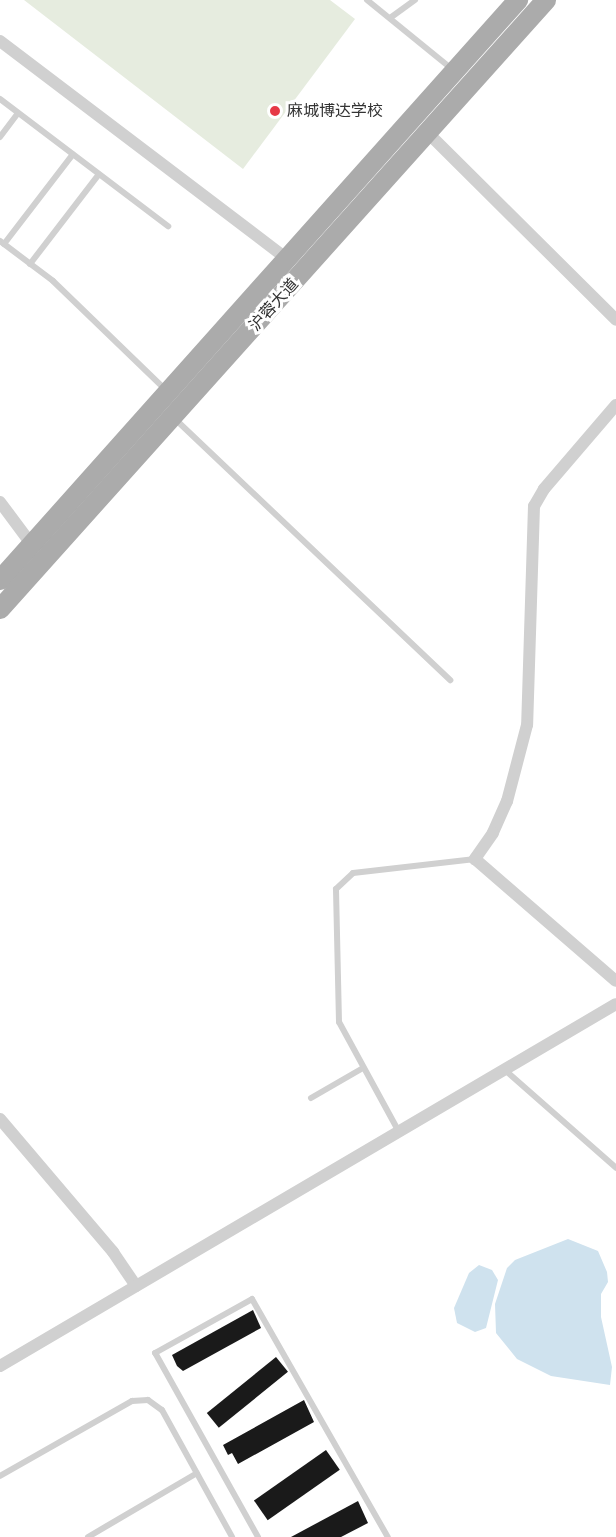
<!DOCTYPE html>
<html>
<head>
<meta charset="utf-8">
<style>
	body { margin:0 }
	#map { position:relative; width:616px; height:1537px; overflow:hidden; background:#fff; font-family:"Roboto Condensed","Noto Sans SC",sans-serif }
	div>[style] { position:absolute }
	.green>* { inset:0; background:#e6ecdf }
	.water>* { inset:0; background:#cfe2ee }
	.building>* { inset:0; background:#1a1a1a; transform-origin:0 0 }
	.service>* { height:6px; margin:-3px; padding:0 3px; transform-origin:3px; border-radius:3px; background:#d0d0d0 }
	.minor>* { height:12px; margin:-6px; padding:0 6px; transform-origin:6px; border-radius:6px; background:#d0d0d0 }
	.primary>* { height:20px; margin:-10px; padding:0 10px; transform-origin:10px; border-radius:10px; background:#ababab }
	.dots>* { width:16px; height:16px; translate:-50% -50%; box-sizing:border-box; border:3px solid #fff; border-radius:50% }
	span { translate:-50% -50%; white-space:nowrap; text-align:center; line-height:1.15; -webkit-text-stroke:6px #fff; paint-order:stroke }
	.poi-label { font-size:16px; color:#333 }
	.left { translate:0 -50%; text-align:left }
	.street-label { font-size:16px; color:#333 }
</style>
</head>
<body>
<div id="map">
	<div class="green">
		<i style="clip-path:polygon(24px 0,330px 0,355px 19px,243px 169px)"></i>
	</div>
	<div class="water">
		<i style="clip-path:polygon(568px 1239px,598px 1251px,607px 1272px,608px 1282px,601px 1294px,601px 1317px,612px 1367px,610px 1385px,551px 1376px,517px 1359px,496px 1333px,495px 1304px,507px 1268px,515px 1260px)"></i>
		<i style="clip-path:polygon(479px 1265px,492px 1270px,498px 1280px,486px 1328px,475px 1332px,457px 1323px,454px 1308px,469px 1273px)"></i>
	</div>
	<div class="building">
		<i style="clip-path:polygon(253px 1310px,261px 1328px,183px 1371px,177px 1366px,172px 1355px)"></i>
		<i style="left:276px;top:1357px;width:19px;height:89px;rotate:51deg"></i>
		<i style="clip-path:polygon(304px 1400px,314px 1422px,238px 1464px,232px 1453px,228px 1455px,223px 1445px)"></i>
		<i style="left:326px;top:1450px;width:24px;height:88px;rotate:55deg"></i>
		<i style="clip-path:polygon(358px 1501px,368px 1523px,341px 1537px,291px 1537px)"></i>
	</div>
	<div class="service">
		<i style="left:367px;top:0;width:109px;rotate:39.1deg"></i>
		<i style="left:390px;top:18px;width:31px;rotate:-36deg"></i>
		<i style="left:0;top:99px;width:211px;rotate:37.1deg"></i>
		<i style="left:0;top:137px;width:30px;rotate:-53deg"></i>
		<i style="left:0;top:241px;width:66px;rotate:37deg"></i>
		<i style="left:53px;top:281px;width:157px;rotate:44deg"></i>
		<i style="left:4px;top:244px;width:113px;rotate:-52.5deg"></i>
		<i style="left:30px;top:264px;width:113px;rotate:-52.5deg"></i>
		<i style="left:174px;top:418px;width:381px;rotate:43.5deg"></i>
		<i style="left:505px;top:1070px;width:148px;rotate:41.4deg"></i>
		<i style="left:311px;top:1098px;width:60px;rotate:-30deg"></i>
		<i style="left:399px;top:1132px;width:125px;rotate:-118.6deg"></i>
		<i style="left:339px;top:1022px;width:133px;rotate:-91.3deg"></i>
		<i style="left:336px;top:889px;width:23px;rotate:-43deg"></i>
		<i style="left:353px;top:873px;width:123px;rotate:-6.5deg"></i>
		<i style="left:0;top:1476px;width:152px;rotate:-29.6deg"></i>
		<i style="left:132px;top:1401px;width:16px;rotate:-4deg"></i>
		<i style="left:148px;top:1400px;width:17px;rotate:36deg"></i>
		<i style="left:162px;top:1410px;width:145px;rotate:61.1deg"></i>
		<i style="left:88px;top:1537px;width:126px;rotate:-30.4deg"></i>
		<i style="left:258px;top:1537px;width:211px;rotate:-119.2deg"></i>
		<i style="left:155px;top:1353px;width:111px;rotate:-29.1deg"></i>
		<i style="left:252px;top:1299px;width:274px;rotate:60.3deg"></i>
	</div>
	<div class="minor">
		<i style="left:0;top:41px;width:360px;rotate:37.2deg"></i>
		<i style="left:428px;top:133px;width:265px;rotate:44.8deg"></i>
		<i style="left:616px;top:405px;width:111px;rotate:130.6deg"></i>
		<i style="left:544px;top:489px;width:20px;rotate:120deg"></i>
		<i style="left:534px;top:506px;width:219px;rotate:91.8deg"></i>
		<i style="left:527px;top:725px;width:79px;rotate:104.7deg"></i>
		<i style="left:507px;top:801px;width:35px;rotate:114deg"></i>
		<i style="left:493px;top:833px;width:32px;rotate:125deg"></i>
		<i style="left:475px;top:859px;width:186px;rotate:40.9deg"></i>
		<i style="left:0;top:502px;width:54px;rotate:53.3deg"></i>
		<i style="left:0;top:1119px;width:175px;rotate:49.6deg"></i>
		<i style="left:113px;top:1252px;width:41px;rotate:55.9deg"></i>
		<i style="left:0;top:1366px;width:714px;rotate:-30.44deg"></i>
	</div>
	<div class="primary">
		<i style="left:0;top:580px;width:778px;rotate:-48.23deg"></i>
		<i style="left:0;top:609px;width:818px;rotate:-48.12deg"></i>
	</div>
	<div class="dots">
		<i style="left:275px;top:111px;background:#e63946"></i>
	</div>
	<div class="poi-label">
		<span class="left" style="left:287px;top:111px">麻城博达学校</span>
	</div>
	<div class="street-label">
		<span style="left:274px;top:305px;rotate:-48deg">沪蓉大道</span>
	</div>
</div>
</body>
</html>
